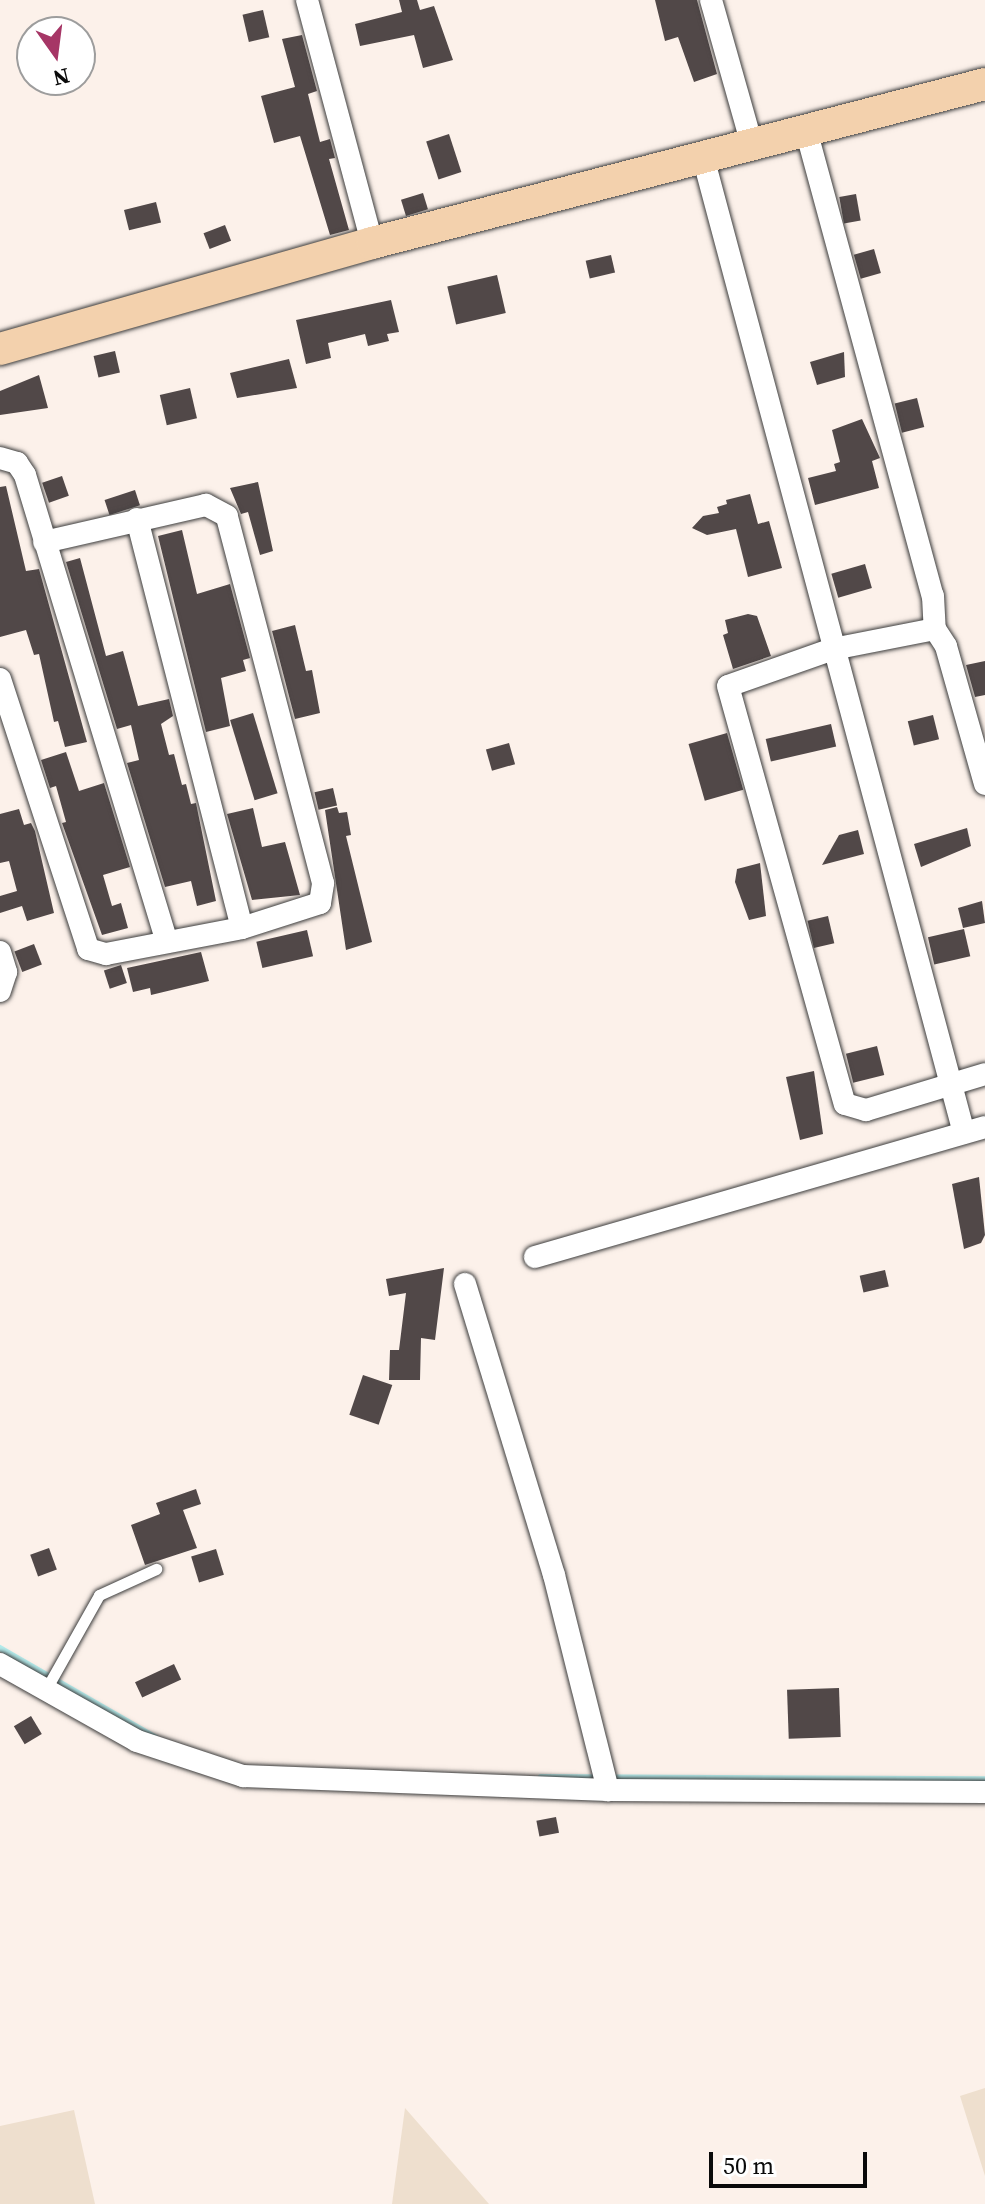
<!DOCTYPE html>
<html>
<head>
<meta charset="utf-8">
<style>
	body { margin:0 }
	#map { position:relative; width:985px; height:2204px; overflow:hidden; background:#fcf1ea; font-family:"Source Serif 4",serif }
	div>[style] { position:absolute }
	.farmland>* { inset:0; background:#eedfce }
	.stream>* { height:6px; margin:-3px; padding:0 3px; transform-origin:3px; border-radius:3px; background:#b5ecec }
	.building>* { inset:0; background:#514848; transform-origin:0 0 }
	.roads { filter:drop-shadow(0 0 2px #3d3d3d) drop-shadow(0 0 2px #3d3d3d) }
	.lane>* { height:11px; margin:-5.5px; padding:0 5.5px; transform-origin:5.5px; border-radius:5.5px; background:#fff }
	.street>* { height:22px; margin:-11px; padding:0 11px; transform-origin:11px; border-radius:11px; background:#fff }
	.secondary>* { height:32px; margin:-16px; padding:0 16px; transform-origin:16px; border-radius:16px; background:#f3d1ad }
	span { translate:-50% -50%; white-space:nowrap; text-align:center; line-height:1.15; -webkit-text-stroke:8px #fff; paint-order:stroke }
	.north { position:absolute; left:16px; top:16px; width:80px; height:80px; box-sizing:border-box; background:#fff; border:2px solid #9d9d9d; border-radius:50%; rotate:166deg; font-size:22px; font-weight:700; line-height:32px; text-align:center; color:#0a0a0a }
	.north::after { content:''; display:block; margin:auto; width:28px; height:36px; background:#a63666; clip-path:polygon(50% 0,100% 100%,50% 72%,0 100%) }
	.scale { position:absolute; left:709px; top:2152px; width:158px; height:36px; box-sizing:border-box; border:4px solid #0a0a0a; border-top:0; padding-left:10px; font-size:24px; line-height:28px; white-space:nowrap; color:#0a0a0a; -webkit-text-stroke:6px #fff; paint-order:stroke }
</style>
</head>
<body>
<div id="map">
	<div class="farmland">
		<i style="clip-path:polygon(985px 2088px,985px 2176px,960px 2096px)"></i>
		<i style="clip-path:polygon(405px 2108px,489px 2204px,392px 2204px)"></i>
		<i style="clip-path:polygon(74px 2110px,95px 2204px,0 2204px,0 2126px)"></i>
	</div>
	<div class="stream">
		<i style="left:0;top:1648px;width:179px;rotate:29.9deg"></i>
		<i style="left:541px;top:1777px;width:444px;rotate:0.3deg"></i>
	</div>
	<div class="building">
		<i style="clip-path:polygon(399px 0,417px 0,420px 10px,434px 6px,453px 60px,423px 68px,414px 35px,360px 46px,355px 24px,402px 12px)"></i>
		<i style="clip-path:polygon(655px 0,697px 0,717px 74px,694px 82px,678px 37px,665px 41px)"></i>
		<i style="left:263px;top:10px;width:28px;height:21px;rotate:77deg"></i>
		<i style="clip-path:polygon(302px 35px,317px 91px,308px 94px,320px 142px,330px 139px,335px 158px,329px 159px,349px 230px,330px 235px,300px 136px,274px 143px,261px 96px,295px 87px,282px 39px)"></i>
		<i style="left:449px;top:134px;width:40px;height:24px;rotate:72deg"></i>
		<i style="left:423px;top:193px;width:17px;height:23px;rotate:73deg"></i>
		<i style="left:856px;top:194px;width:27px;height:17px;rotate:80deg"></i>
		<i style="left:156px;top:202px;width:21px;height:33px;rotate:76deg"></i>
		<i style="left:225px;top:225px;width:17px;height:23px;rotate:69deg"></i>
		<i style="left:874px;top:249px;width:25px;height:21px;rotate:74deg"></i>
		<i style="left:611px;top:255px;width:18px;height:26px;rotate:77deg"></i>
		<i style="left:497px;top:275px;width:39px;height:51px;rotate:77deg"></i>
		<i style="clip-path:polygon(391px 300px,399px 332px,387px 334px,389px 341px,368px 346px,365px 334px,328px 343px,331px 358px,306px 364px,296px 320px)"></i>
		<i style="left:115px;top:351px;width:22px;height:22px;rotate:77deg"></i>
		<i style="clip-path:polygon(844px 352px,845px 377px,817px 385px,810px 362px)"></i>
		<i style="clip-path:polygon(289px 359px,297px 388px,237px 398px,230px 373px)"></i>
		<i style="clip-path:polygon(39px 375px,48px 408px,0 415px,0 391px)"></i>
		<i style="left:190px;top:388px;width:31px;height:31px;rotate:77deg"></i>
		<i style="left:917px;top:398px;width:30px;height:23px;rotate:76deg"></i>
		<i style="clip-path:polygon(862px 419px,880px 458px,872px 461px,879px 488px,815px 505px,808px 478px,836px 471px,834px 464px,840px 462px,832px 430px)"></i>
		<i style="left:62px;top:476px;width:21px;height:21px;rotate:71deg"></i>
		<i style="clip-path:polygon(258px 482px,273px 551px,260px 555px,248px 512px,241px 514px,230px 488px)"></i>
		<i style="clip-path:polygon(6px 486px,26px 571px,39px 569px,87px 742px,65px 747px,58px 721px,54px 722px,39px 654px,34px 655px,26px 630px,0 637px,0 487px)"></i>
		<i style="left:135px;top:490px;width:16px;height:32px;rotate:72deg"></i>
		<i style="clip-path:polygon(750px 494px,758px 524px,769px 521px,782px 568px,748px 577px,736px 529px,707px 535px,692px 528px,703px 516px,719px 513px,717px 507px,727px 504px,726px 500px)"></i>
		<i style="clip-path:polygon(182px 530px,197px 594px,230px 584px,250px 658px,243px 660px,246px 671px,221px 678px,230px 726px,206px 732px,158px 536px)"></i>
		<i style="clip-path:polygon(80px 558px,106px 656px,123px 651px,138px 706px,169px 699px,173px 716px,161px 724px,169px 755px,174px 754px,182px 785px,186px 784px,191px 804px,196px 803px,216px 901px,197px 906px,191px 881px,165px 887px,127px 763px,139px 760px,131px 725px,117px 729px,66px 562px)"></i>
		<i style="left:865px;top:564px;width:25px;height:35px;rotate:74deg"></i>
		<i style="clip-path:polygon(748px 614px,757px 616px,771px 656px,733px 669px,723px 635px,728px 633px,725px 620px)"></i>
		<i style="clip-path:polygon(295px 625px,306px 671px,312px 670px,320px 713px,295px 719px,272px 631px)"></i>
		<i style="clip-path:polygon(985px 661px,985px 695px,975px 697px,966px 665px)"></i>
		<i style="left:253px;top:713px;width:84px;height:24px;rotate:73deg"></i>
		<i style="left:933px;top:715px;width:25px;height:26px;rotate:76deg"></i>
		<i style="left:831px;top:724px;width:23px;height:67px;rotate:77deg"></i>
		<i style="left:727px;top:733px;width:59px;height:40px;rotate:74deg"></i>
		<i style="left:509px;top:743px;width:22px;height:24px;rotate:74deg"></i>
		<i style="clip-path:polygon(66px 752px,79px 791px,104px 783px,130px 867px,103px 875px,112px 906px,121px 903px,128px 928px,102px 935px,62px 823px,66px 822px,56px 786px,50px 788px,41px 760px)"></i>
		<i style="left:333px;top:788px;width:18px;height:19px;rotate:77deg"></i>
		<i style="clip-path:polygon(337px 807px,339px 813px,347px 812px,351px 835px,346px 836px,372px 942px,346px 950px,325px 810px)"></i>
		<i style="clip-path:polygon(253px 808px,262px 847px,285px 842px,300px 895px,252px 900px,227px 814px)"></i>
		<i style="clip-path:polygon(19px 809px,24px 825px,31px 823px,35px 831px,54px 913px,27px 921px,22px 906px,0 913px,0 896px,17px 891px,9px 861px,0 863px,0 814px)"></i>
		<i style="clip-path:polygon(967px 828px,971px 846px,921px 867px,914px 844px)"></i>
		<i style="clip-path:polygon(858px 830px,864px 854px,822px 865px,839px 835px)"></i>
		<i style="clip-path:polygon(760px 863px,766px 916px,749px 920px,735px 882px,737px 869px)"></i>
		<i style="clip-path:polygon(982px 901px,985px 923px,963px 928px,958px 908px)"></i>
		<i style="left:828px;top:916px;width:28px;height:21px;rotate:77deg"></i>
		<i style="left:964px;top:929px;width:28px;height:37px;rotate:77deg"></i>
		<i style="left:307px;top:930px;width:27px;height:52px;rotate:77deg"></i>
		<i style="left:34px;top:944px;width:22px;height:21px;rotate:69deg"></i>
		<i style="clip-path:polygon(201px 952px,209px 981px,151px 995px,150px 988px,133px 992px,127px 968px)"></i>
		<i style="left:121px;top:965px;width:19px;height:18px;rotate:72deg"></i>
		<i style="left:877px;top:1046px;width:30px;height:32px;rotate:76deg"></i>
		<i style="clip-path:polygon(814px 1071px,823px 1134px,800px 1140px,786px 1077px)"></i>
		<i style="clip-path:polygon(979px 1177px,985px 1235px,981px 1243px,964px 1249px,952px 1184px)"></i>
		<i style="clip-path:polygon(444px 1268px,435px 1340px,421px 1338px,420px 1380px,389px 1380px,390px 1350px,399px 1350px,406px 1293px,389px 1296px,386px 1279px)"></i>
		<i style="left:885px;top:1270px;width:17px;height:26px;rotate:77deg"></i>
		<i style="left:363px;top:1375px;width:31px;height:42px;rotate:19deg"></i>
		<i style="clip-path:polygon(196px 1489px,201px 1504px,183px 1510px,197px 1548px,145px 1565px,131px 1525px,160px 1514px,156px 1503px)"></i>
		<i style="left:49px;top:1548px;width:23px;height:20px;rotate:70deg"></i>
		<i style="left:216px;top:1549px;width:27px;height:26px;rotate:73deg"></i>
		<i style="left:174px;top:1664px;width:17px;height:43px;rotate:65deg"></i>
		<i style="left:839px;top:1688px;width:49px;height:52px;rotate:88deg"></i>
		<i style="left:31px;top:1716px;width:21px;height:20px;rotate:59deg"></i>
		<i style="left:556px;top:1817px;width:16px;height:20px;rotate:79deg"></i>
	</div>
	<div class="roads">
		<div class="lane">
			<i style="left:45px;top:1691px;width:110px;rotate:-60.6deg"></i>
			<i style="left:99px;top:1595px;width:63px;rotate:-24.5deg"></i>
		</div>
		<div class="street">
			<i style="left:307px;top:0;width:252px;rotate:75deg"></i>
			<i style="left:711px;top:0;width:151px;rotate:74.2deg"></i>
			<i style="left:806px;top:130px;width:483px;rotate:74.8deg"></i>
			<i style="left:933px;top:596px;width:33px;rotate:87deg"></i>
			<i style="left:703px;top:157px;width:1010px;rotate:75.03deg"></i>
			<i style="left:0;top:458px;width:18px;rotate:16deg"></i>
			<i style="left:17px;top:463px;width:14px;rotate:56deg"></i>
			<i style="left:25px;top:475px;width:488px;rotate:73.1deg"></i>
			<i style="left:137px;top:519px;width:422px;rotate:75.6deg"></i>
			<i style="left:0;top:679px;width:284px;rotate:71.9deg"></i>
			<i style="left:88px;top:949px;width:19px;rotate:16deg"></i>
			<i style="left:106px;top:954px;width:138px;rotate:-10.8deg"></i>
			<i style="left:242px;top:928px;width:82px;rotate:-17.8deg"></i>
			<i style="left:320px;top:903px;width:20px;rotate:-81deg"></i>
			<i style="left:323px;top:883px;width:379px;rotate:-104.7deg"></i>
			<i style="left:227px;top:516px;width:24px;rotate:-152deg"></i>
			<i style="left:206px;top:505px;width:166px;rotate:167.1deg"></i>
			<i style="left:985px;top:784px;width:143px;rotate:-105.8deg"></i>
			<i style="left:946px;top:646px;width:20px;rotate:-123deg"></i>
			<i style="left:935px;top:629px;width:104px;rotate:168.9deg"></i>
			<i style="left:833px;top:649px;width:111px;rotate:160.6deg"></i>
			<i style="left:728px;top:686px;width:434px;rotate:74.4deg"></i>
			<i style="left:845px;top:1104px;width:22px;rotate:16deg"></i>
			<i style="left:866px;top:1110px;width:124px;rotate:-16.8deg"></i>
			<i style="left:0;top:952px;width:21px;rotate:73deg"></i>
			<i style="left:6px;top:972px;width:20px;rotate:108deg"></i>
			<i style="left:535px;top:1257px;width:468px;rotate:-16.1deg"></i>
			<i style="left:465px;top:1284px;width:304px;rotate:73deg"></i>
			<i style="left:554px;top:1575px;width:222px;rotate:75.9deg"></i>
			<i style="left:0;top:1664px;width:157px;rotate:29.3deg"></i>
			<i style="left:137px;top:1741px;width:112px;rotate:18.3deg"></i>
			<i style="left:243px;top:1776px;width:365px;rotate:2.2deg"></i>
			<i style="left:608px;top:1790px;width:377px;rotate:0.3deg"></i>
		</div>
		<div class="secondary">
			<i style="left:0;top:349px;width:387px;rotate:-15.9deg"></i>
			<i style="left:372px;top:243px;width:633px;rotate:-14.54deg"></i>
		</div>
	</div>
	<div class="north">N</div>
	<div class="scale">50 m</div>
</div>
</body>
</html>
